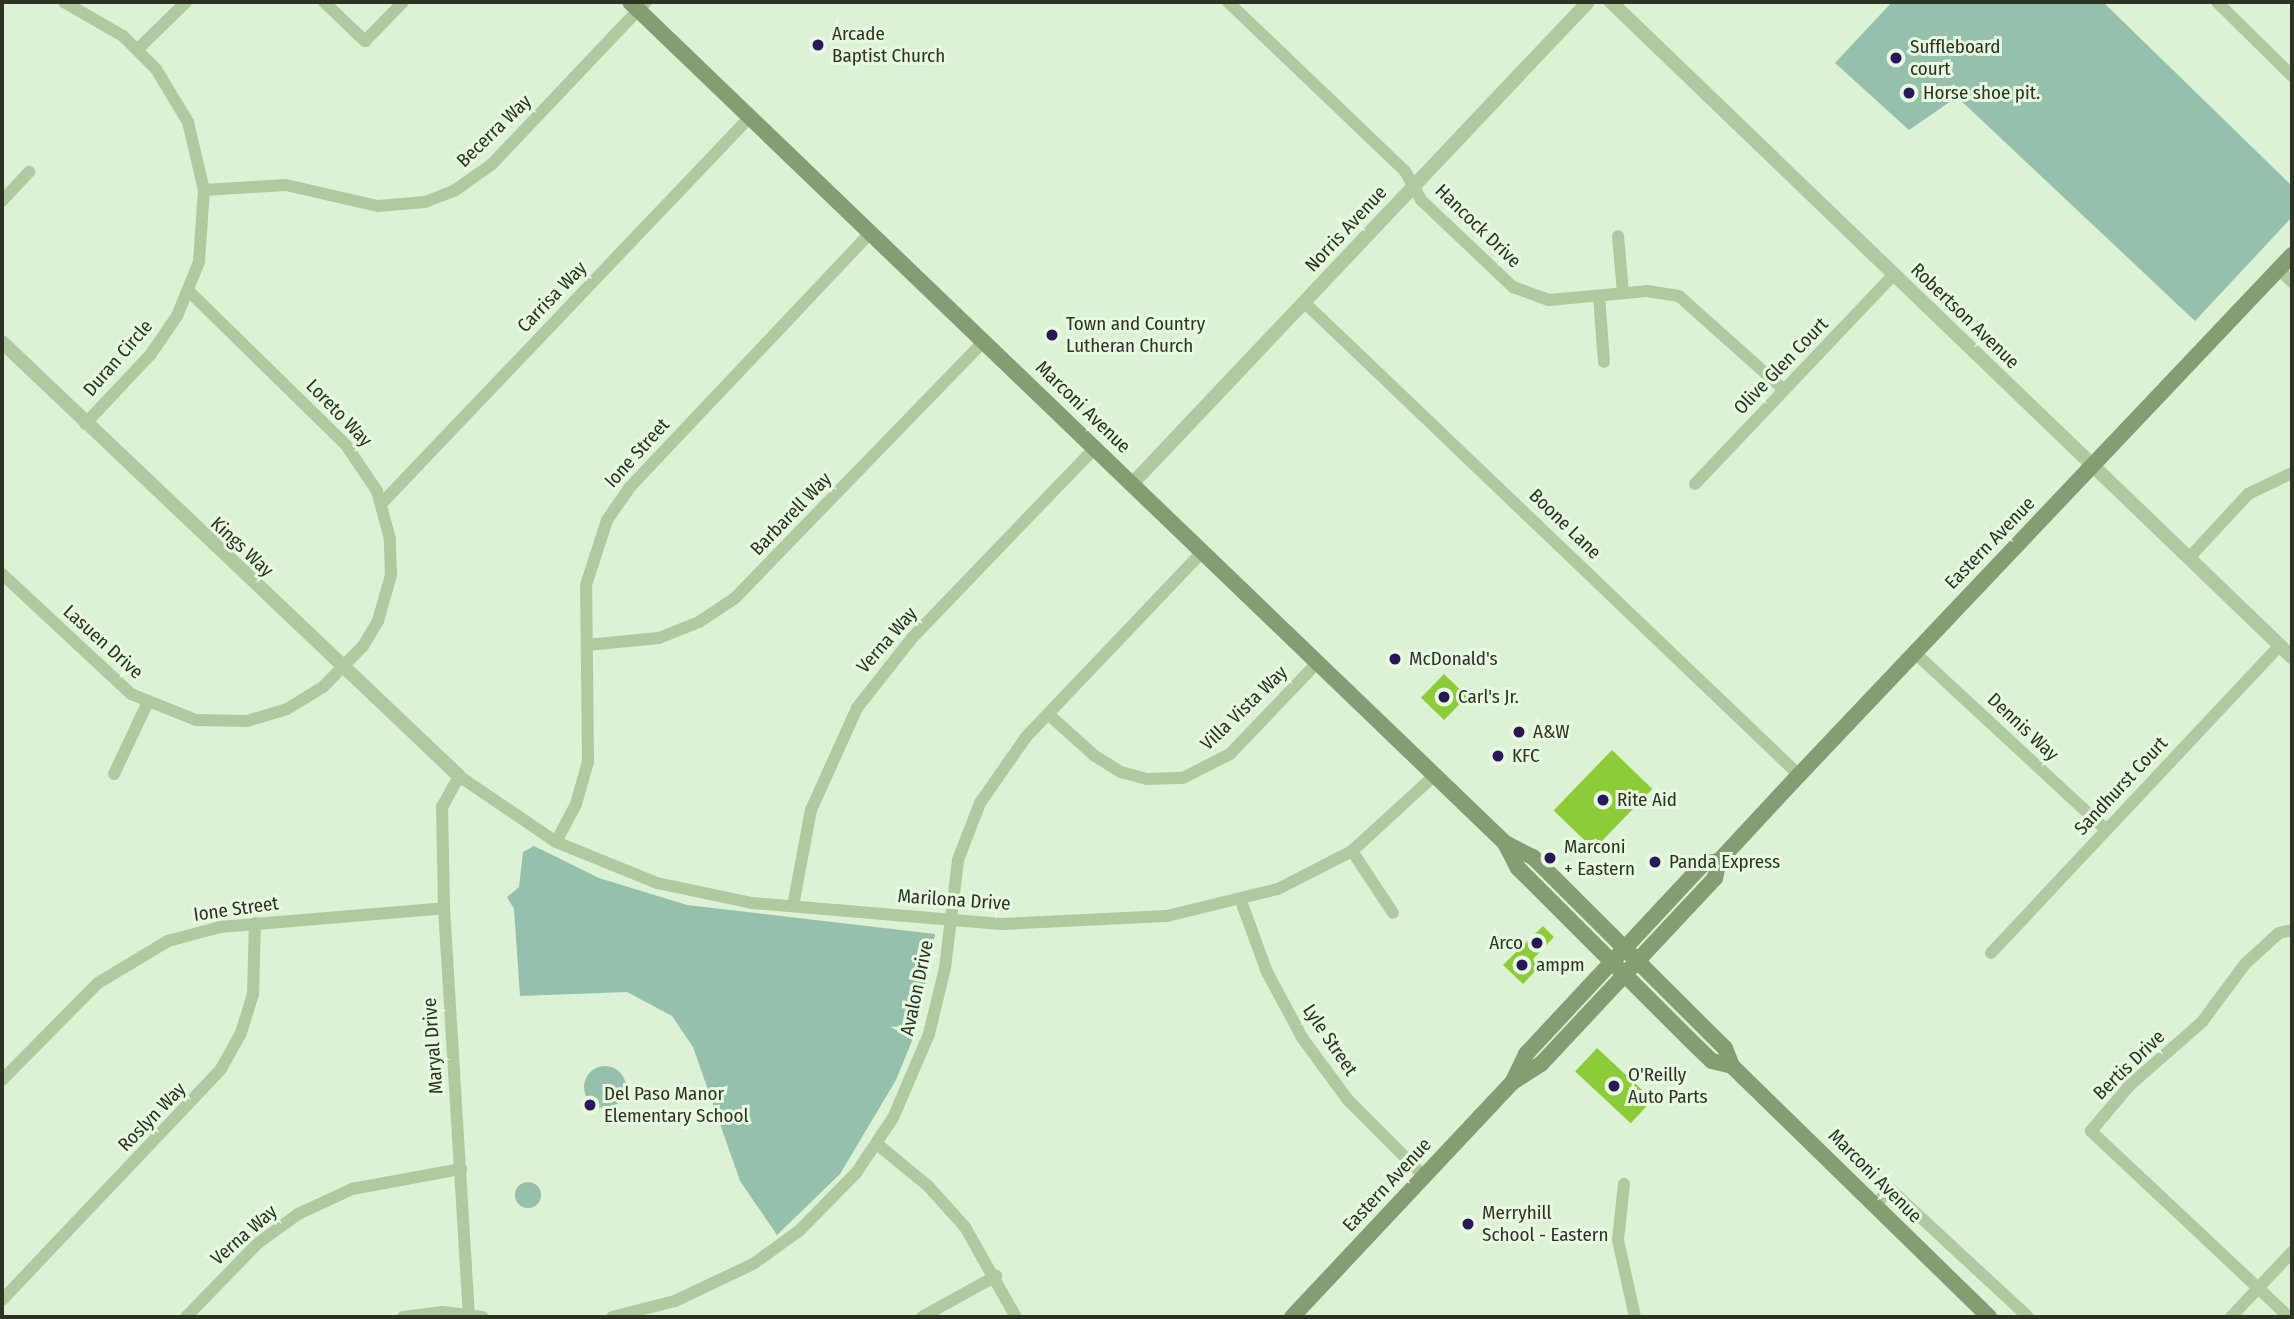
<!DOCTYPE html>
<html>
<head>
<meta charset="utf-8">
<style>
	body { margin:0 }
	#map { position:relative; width:2294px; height:1319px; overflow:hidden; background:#ddf1d5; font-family:"Fira Sans Condensed",sans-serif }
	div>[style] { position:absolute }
	.green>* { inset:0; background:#95c1ac }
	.round { border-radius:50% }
	.building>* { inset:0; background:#8dcc39; transform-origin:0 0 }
	.minor>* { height:12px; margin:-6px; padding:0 6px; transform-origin:6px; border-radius:6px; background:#afcaa1 }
	.tertiary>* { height:14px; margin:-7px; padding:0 7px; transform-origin:7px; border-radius:7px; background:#afcaa1 }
	.secondary>* { height:16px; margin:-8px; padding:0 8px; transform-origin:8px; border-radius:8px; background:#869d73 }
	.dots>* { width:19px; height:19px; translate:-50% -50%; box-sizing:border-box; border:4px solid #e8f9e1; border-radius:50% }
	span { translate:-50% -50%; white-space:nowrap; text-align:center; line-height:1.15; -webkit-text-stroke:6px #e8f9e1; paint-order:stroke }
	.poi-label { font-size:19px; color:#2c3324 }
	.left { translate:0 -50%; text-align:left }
	.right { translate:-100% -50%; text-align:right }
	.street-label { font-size:19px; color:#2c3324 }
	.frame { position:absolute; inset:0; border:4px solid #2c3324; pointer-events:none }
</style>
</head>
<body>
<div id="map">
	<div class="green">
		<i style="clip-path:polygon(1892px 2px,2103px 2px,2292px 186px,2292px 217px,2195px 321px,1957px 97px,1909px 130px,1835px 63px)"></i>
		<i style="clip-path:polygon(534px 846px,599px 878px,687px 905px,935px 934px,916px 1031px,896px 1080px,840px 1174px,777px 1235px,740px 1181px,693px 1047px,672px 1016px,627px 992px,520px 996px,514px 909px,507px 897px,519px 887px,523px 852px)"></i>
		<i class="round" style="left:584px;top:1066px;width:42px;height:42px"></i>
		<i class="round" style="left:515px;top:1182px;width:26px;height:26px"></i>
	</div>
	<div class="building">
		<i style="left:1444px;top:674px;width:32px;height:33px;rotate:44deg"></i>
		<i style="left:1612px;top:750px;width:56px;height:84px;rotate:44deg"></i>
		<i style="clip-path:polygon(1543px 926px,1554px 937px,1533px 959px,1540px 966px,1523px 984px,1503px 965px)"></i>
		<i style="left:1597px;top:1048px;width:76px;height:32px;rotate:43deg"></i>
	</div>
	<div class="minor">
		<i style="left:64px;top:2px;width:68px;rotate:30deg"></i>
		<i style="left:123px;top:36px;width:47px;rotate:45deg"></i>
		<i style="left:156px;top:69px;width:62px;rotate:58.9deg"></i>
		<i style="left:188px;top:122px;width:70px;rotate:76.8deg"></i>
		<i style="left:204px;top:190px;width:72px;rotate:94deg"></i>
		<i style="left:199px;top:262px;width:58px;rotate:112.2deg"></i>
		<i style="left:177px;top:316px;width:46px;rotate:124.4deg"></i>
		<i style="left:151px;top:354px;width:96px;rotate:133.3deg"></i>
		<i style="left:324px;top:2px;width:57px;rotate:43.6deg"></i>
		<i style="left:365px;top:41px;width:54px;rotate:-45.7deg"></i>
		<i style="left:1228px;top:2px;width:245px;rotate:43.7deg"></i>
		<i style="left:1405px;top:171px;width:33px;rotate:61deg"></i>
		<i style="left:1421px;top:200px;width:127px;rotate:43.4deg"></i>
		<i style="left:1513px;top:287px;width:38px;rotate:20deg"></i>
		<i style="left:1549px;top:300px;width:98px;rotate:-5.2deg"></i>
		<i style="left:1647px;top:291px;width:32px;rotate:9deg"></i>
		<i style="left:1679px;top:296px;width:141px;rotate:41.8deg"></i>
		<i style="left:2217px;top:2px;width:105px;rotate:44.6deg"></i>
		<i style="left:138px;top:49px;width:67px;rotate:-44.4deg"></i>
		<i style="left:204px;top:190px;width:82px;rotate:-3.5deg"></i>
		<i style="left:286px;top:185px;width:94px;rotate:12.9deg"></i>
		<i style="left:378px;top:206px;width:47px;rotate:-4.9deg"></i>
		<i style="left:425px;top:202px;width:31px;rotate:-21deg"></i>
		<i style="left:454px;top:191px;width:47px;rotate:-35.4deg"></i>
		<i style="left:492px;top:164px;width:224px;rotate:-46.5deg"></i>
		<i style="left:2px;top:201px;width:40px;rotate:-47deg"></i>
		<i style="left:1618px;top:236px;width:57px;rotate:85deg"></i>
		<i style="left:2279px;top:269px;width:18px;rotate:45deg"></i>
		<i style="left:1599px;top:296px;width:66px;rotate:85.7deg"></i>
		<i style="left:1304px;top:302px;width:685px;rotate:43.7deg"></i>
		<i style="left:1695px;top:484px;width:289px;rotate:-46.5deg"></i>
		<i style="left:382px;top:503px;width:533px;rotate:-46.37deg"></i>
		<i style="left:2189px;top:558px;width:87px;rotate:-47.3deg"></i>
		<i style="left:2248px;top:494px;width:49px;rotate:-25.5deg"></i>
		<i style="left:2px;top:574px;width:176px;rotate:42.9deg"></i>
		<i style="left:131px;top:694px;width:70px;rotate:21.8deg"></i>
		<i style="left:196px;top:720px;width:51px;rotate:1.1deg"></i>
		<i style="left:247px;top:721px;width:42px;rotate:-16.7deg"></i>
		<i style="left:287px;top:709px;width:42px;rotate:-31.4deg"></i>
		<i style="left:323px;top:687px;width:57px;rotate:-45.7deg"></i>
		<i style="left:363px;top:646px;width:29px;rotate:-59deg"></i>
		<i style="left:378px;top:621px;width:48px;rotate:-74.2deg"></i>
		<i style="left:391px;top:575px;width:36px;rotate:-92deg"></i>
		<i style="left:390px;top:539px;width:50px;rotate:-105.2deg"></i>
		<i style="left:377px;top:491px;width:55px;rotate:-124deg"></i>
		<i style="left:346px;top:445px;width:220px;rotate:-135.6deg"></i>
		<i style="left:587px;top:645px;width:72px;rotate:-5.6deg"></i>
		<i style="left:659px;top:638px;width:43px;rotate:-21.8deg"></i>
		<i style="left:699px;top:622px;width:43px;rotate:-33.7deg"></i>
		<i style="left:735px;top:598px;width:358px;rotate:-45.9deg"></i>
		<i style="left:1914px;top:652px;width:262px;rotate:42.8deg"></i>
		<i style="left:1048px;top:714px;width:63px;rotate:41.8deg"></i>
		<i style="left:1095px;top:756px;width:31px;rotate:32deg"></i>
		<i style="left:1121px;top:772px;width:27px;rotate:15deg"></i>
		<i style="left:1147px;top:779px;width:36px;rotate:-2deg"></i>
		<i style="left:1183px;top:778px;width:53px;rotate:-27.1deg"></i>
		<i style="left:1230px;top:754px;width:127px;rotate:-46.3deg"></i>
		<i style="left:114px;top:774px;width:77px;rotate:-64.8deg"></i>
		<i style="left:556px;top:842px;width:43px;rotate:-62.2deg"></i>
		<i style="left:576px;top:804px;width:44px;rotate:-74.1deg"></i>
		<i style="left:588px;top:762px;width:177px;rotate:-90.6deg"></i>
		<i style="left:586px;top:585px;width:68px;rotate:-72.1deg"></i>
		<i style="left:607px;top:520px;width:40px;rotate:-55.1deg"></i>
		<i style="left:630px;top:487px;width:351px;rotate:-46.6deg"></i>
		<i style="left:1352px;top:851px;width:74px;rotate:56.5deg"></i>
		<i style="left:1241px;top:901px;width:76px;rotate:69.9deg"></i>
		<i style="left:1267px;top:972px;width:76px;rotate:61.8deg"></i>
		<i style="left:1303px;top:1039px;width:76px;rotate:53.6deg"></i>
		<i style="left:1348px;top:1100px;width:107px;rotate:45deg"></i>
		<i style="left:793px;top:906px;width:98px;rotate:-79.4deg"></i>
		<i style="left:811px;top:810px;width:112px;rotate:-65.7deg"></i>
		<i style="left:857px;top:708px;width:89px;rotate:-51.8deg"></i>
		<i style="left:912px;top:638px;width:264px;rotate:-46.1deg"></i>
		<i style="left:1991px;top:953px;width:422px;rotate:-46.8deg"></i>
		<i style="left:2px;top:1080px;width:136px;rotate:-45.3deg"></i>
		<i style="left:98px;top:983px;width:82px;rotate:-31deg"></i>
		<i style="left:168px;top:941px;width:54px;rotate:-15.1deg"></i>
		<i style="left:220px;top:927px;width:225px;rotate:-4.8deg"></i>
		<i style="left:877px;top:1144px;width:66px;rotate:39.5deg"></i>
		<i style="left:928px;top:1186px;width:55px;rotate:47.9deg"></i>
		<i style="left:965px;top:1227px;width:103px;rotate:60.5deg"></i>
		<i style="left:1624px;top:1184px;width:56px;rotate:96.1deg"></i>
		<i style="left:1618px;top:1240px;width:79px;rotate:77.6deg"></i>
		<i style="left:1875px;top:1205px;width:22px;rotate:-47deg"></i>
		<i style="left:1890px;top:1189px;width:188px;rotate:42.8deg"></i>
		<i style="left:2px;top:1300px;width:318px;rotate:-46.5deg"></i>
		<i style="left:221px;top:1069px;width:41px;rotate:-60.9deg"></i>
		<i style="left:241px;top:1033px;width:41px;rotate:-72.9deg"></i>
		<i style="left:253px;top:994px;width:71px;rotate:-88.4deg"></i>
		<i style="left:186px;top:1317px;width:103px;rotate:-45.8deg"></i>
		<i style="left:258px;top:1243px;width:49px;rotate:-35.9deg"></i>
		<i style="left:298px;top:1214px;width:60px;rotate:-24.8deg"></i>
		<i style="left:352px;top:1189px;width:111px;rotate:-10.4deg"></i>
		<i style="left:403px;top:1317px;width:40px;rotate:-7.1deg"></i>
		<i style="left:443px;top:1312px;width:40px;rotate:7.1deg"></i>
		<i style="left:469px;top:1317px;width:410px;rotate:-93.5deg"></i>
		<i style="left:444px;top:908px;width:101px;rotate:-91.1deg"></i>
		<i style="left:442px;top:807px;width:35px;rotate:-61deg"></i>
		<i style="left:459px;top:776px;width:117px;rotate:34.2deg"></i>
		<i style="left:556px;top:842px;width:109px;rotate:22.1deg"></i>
		<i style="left:657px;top:883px;width:97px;rotate:11.9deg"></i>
		<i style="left:752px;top:903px;width:250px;rotate:4.8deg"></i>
		<i style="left:1001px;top:924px;width:166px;rotate:-2.8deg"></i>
		<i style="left:1167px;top:916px;width:114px;rotate:-13.7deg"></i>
		<i style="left:1278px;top:889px;width:83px;rotate:-27.2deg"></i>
		<i style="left:1352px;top:851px;width:113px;rotate:-42.5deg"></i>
		<i style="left:612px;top:1317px;width:65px;rotate:-14.3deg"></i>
		<i style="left:675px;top:1301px;width:86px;rotate:-25.4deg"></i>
		<i style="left:753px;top:1264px;width:57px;rotate:-35.7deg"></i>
		<i style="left:799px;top:1231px;width:81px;rotate:-45.5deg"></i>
		<i style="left:856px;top:1173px;width:66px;rotate:-56.1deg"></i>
		<i style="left:893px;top:1118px;width:91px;rotate:-66.8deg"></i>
		<i style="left:929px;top:1034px;width:68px;rotate:-76.4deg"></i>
		<i style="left:945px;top:968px;width:109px;rotate:-83.1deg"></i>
		<i style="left:958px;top:860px;width:61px;rotate:-68.9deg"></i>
		<i style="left:980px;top:803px;width:80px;rotate:-55.1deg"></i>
		<i style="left:1026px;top:737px;width:257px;rotate:-46.4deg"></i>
		<i style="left:922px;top:1317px;width:85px;rotate:-29deg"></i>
		<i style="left:2231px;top:1317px;width:89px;rotate:-46.8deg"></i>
		<i style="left:2289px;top:1317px;width:272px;rotate:-136.8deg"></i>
		<i style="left:2091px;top:1131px;width:60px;rotate:-49.7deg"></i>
		<i style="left:2130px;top:1085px;width:96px;rotate:-41.2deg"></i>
		<i style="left:2202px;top:1022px;width:72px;rotate:-53.4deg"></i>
		<i style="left:2245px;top:964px;width:46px;rotate:-42.4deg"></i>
		<i style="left:2279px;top:933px;width:13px;rotate:-13deg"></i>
	</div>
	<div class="tertiary">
		<i style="left:1611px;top:2px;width:945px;rotate:43.89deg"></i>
		<i style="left:2px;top:342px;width:630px;rotate:43.52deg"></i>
		<i style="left:1132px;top:484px;width:664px;rotate:-46.59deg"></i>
	</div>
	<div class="secondary">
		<i style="left:630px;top:2px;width:1214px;rotate:43.86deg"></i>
		<i style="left:1505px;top:843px;width:31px;rotate:27deg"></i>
		<i style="left:1533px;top:857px;width:271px;rotate:44.9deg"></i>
		<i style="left:1725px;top:1048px;width:19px;rotate:69deg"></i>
		<i style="left:1732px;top:1066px;width:359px;rotate:44.3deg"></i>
		<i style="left:1505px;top:843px;width:28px;rotate:63deg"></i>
		<i style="left:1518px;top:868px;width:240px;rotate:45deg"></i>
		<i style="left:1688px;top:1038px;width:33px;rotate:44deg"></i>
		<i style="left:1712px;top:1061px;width:21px;rotate:14deg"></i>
		<i style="left:1513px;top:1081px;width:30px;rotate:-64deg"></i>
		<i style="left:1526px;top:1054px;width:260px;rotate:-47deg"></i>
		<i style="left:1703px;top:864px;width:16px;rotate:-11deg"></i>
		<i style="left:1292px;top:1317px;width:323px;rotate:-46.8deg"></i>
		<i style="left:1513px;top:1082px;width:33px;rotate:-33deg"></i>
		<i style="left:1541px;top:1064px;width:255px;rotate:-46.9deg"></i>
		<i style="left:1715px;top:878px;width:17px;rotate:-77deg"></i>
		<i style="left:1719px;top:861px;width:117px;rotate:-47.1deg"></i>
		<i style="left:1799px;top:775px;width:717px;rotate:-46.53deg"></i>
	</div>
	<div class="dots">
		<i style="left:818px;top:45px;background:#281856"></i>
		<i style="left:1896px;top:58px;background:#281856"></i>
		<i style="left:1909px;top:93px;background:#281856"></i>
		<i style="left:1052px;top:335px;background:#281856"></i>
		<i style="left:1395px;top:659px;background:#281856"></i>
		<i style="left:1444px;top:697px;background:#281856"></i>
		<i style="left:1519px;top:732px;background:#281856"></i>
		<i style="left:1498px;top:756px;background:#281856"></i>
		<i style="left:1603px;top:800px;background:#281856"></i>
		<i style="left:1550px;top:858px;background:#281856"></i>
		<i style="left:1655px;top:862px;background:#281856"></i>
		<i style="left:1537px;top:943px;background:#281856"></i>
		<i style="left:1522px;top:965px;background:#281856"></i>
		<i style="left:1614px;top:1086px;background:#281856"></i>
		<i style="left:590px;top:1105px;background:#281856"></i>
		<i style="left:1468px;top:1224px;background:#281856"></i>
	</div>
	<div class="poi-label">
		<span class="left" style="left:832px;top:45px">Arcade<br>Baptist Church</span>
		<span class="left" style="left:1910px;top:58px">Suffleboard<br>court</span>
		<span class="left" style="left:1923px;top:93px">Horse shoe pit.</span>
		<span class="left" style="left:1066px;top:335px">Town and Country<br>Lutheran Church</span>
		<span class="left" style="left:1409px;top:659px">McDonald's</span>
		<span class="left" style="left:1458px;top:697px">Carl's Jr.</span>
		<span class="left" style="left:1533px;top:732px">A&amp;W</span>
		<span class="left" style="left:1512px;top:756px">KFC</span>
		<span class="left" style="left:1617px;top:800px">Rite Aid</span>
		<span class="left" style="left:1564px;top:858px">Marconi<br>+ Eastern</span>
		<span class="left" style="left:1669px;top:862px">Panda Express</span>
		<span class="right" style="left:1523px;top:943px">Arco</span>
		<span class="left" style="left:1536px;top:965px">ampm</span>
		<span class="left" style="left:1628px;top:1086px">O'Reilly<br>Auto Parts</span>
		<span class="left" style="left:604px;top:1105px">Del Paso Manor<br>Elementary School</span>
		<span class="left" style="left:1482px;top:1224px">Merryhill<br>School - Eastern</span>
	</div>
	<div class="street-label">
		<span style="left:494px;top:131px;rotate:-44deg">Becerra Way</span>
		<span style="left:1478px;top:226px;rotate:44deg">Hancock Drive</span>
		<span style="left:1346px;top:229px;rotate:-47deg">Norris Avenue</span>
		<span style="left:552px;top:297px;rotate:-46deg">Carrisa Way</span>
		<span style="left:1965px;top:316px;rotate:44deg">Robertson Avenue</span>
		<span style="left:118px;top:358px;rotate:-49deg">Duran Circle</span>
		<span style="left:1781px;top:366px;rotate:-46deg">Olive Glen Court</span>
		<span style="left:1083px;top:407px;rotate:44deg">Marconi Avenue</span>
		<span style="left:339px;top:413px;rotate:46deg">Loreto Way</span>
		<span style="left:637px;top:453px;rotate:-48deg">Ione Street</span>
		<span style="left:791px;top:514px;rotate:-46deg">Barbarell Way</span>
		<span style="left:1565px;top:524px;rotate:44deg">Boone Lane</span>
		<span style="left:1990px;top:543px;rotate:-46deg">Eastern Avenue</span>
		<span style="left:242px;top:547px;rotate:43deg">Kings Way</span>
		<span style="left:887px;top:640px;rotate:-49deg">Verna Way</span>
		<span style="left:103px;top:642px;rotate:42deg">Lasuen Drive</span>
		<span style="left:1244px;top:708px;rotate:-44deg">Villa Vista Way</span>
		<span style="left:2023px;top:727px;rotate:43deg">Dennis Way</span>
		<span style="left:2121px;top:786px;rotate:-47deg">Sandhurst Court</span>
		<span style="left:954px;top:900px;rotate:4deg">Marilona Drive</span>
		<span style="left:236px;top:909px;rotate:-8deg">Ione Street</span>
		<span style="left:917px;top:988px;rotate:-78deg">Avalon Drive</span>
		<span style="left:1330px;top:1040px;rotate:56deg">Lyle Street</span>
		<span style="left:433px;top:1046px;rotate:-94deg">Maryal Drive</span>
		<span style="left:2129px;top:1065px;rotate:-44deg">Bertis Drive</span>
		<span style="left:152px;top:1117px;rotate:-46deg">Roslyn Way</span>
		<span style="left:1875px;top:1176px;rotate:45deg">Marconi Avenue</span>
		<span style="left:1387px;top:1185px;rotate:-47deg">Eastern Avenue</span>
		<span style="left:244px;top:1235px;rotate:-41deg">Verna Way</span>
	</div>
	<div class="frame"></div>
</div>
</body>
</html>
